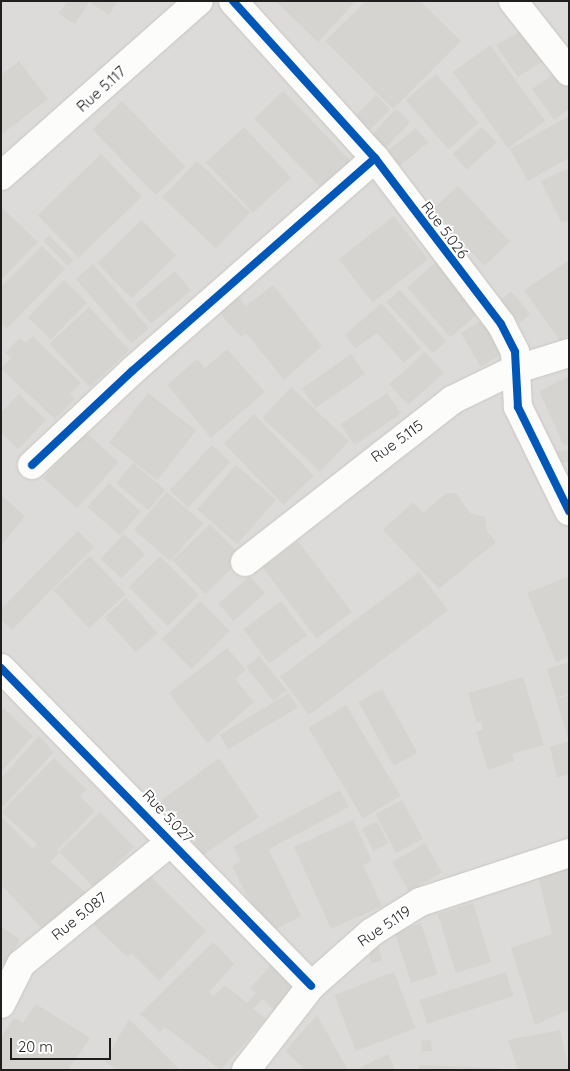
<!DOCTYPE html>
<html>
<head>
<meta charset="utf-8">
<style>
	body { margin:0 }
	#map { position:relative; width:570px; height:1071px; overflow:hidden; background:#eeece7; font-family:Quicksand,sans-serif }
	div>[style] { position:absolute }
	.residential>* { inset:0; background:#dddbd9; transform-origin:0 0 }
	.building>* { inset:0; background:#d6d4d0; transform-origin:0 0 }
	.roads { filter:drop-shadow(0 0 1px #c6c6c3) drop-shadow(0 0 1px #c6c6c3) }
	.minor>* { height:28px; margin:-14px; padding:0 14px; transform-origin:14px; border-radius:14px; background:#fcfcfb }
	.cycleway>* { height:8px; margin:-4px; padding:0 4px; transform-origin:4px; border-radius:4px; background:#0057b8 }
	span { translate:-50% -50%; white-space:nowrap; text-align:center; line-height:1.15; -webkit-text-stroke:4px #fff; paint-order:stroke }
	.street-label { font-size:15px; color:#1f1f1f }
	.frame { position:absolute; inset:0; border:2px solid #1f1f1f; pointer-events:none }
	.scale { position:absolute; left:10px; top:1038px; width:101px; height:22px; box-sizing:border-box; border:2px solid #1f1f1f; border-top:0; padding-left:6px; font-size:15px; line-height:18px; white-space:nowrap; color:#1f1f1f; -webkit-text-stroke:4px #fff; paint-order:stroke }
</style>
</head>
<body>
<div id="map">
	<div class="residential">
		<i style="left:1px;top:1px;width:568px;height:1069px"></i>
	</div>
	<div class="building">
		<i style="clip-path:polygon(67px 1px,118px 1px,109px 15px,89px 2px,75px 24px,59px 14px)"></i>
		<i style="clip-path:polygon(275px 1px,356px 1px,318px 42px)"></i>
		<i style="clip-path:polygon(366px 1px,420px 1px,461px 41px,393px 109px,325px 41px)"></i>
		<i style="clip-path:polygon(531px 26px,554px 55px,518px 77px,496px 45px)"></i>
		<i style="left:490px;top:45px;width:94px;height:46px;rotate:54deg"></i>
		<i style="clip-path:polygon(19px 61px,48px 99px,1px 135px,1px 75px)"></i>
		<i style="clip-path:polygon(564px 67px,569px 74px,569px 109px,554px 120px,532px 89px)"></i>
		<i style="left:436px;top:74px;width:65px;height:40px;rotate:49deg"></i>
		<i style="left:283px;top:91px;width:100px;height:40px;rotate:46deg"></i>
		<i style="left:376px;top:95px;width:20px;height:35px;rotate:45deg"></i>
		<i style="left:122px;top:101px;width:91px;height:41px;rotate:46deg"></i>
		<i style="left:396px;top:109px;width:19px;height:36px;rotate:43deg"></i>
		<i style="clip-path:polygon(569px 116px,569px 158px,528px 181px,510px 149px)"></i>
		<i style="left:244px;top:127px;width:69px;height:52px;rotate:47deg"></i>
		<i style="left:482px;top:127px;width:21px;height:40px;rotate:47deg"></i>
		<i style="left:416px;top:128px;width:19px;height:43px;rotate:51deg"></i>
		<i style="left:101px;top:154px;width:59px;height:88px;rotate:46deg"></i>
		<i style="left:197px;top:161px;width:74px;height:50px;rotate:44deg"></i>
		<i style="clip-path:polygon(569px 168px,569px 220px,562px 223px,541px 181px)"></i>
		<i style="left:458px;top:186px;width:76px;height:35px;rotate:47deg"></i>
		<i style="clip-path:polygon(1px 207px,38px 242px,1px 280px)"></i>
		<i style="left:394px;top:216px;width:55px;height:70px;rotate:52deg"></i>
		<i style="left:142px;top:220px;width:49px;height:62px;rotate:46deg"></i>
		<i style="left:49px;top:235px;width:35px;height:8px;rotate:46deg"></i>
		<i style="clip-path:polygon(42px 246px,65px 269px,7px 328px,1px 322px,1px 287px)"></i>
		<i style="left:441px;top:258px;width:66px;height:45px;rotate:49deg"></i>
		<i style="clip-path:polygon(569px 260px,569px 334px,560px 341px,524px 290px)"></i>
		<i style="left:93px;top:264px;width:85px;height:23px;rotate:49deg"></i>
		<i style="left:175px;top:271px;width:25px;height:52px;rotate:50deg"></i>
		<i style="left:64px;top:280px;width:32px;height:52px;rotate:44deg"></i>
		<i style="clip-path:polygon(273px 285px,322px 346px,284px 380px,246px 333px,241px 337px,215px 308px,236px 293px,246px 306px)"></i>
		<i style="left:400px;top:290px;width:69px;height:18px;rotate:48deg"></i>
		<i style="left:511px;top:291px;width:30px;height:14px;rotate:50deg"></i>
		<i style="clip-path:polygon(381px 303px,421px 348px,404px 363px,377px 333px,355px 349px,345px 335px)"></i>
		<i style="left:89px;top:307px;width:59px;height:54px;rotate:47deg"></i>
		<i style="left:489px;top:316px;width:39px;height:33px;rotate:59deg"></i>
		<i style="clip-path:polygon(33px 336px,81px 383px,70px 394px,75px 399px,55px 419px,1px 369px,11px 358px,5px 353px,20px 338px,26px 343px)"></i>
		<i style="clip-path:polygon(227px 349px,265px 392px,211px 438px,167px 385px,197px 359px,205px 368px)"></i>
		<i style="left:425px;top:352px;width:28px;height:48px;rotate:48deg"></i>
		<i style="left:351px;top:354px;width:24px;height:60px;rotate:55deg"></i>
		<i style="clip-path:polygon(569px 376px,569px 443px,564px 446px,539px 391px)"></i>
		<i style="left:291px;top:387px;width:79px;height:42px;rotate:43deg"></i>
		<i style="left:148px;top:393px;width:61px;height:63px;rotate:38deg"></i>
		<i style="left:387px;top:393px;width:25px;height:56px;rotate:56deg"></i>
		<i style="clip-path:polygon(19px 394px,46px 420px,18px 449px,1px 433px,1px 413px)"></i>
		<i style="left:254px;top:414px;width:86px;height:42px;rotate:46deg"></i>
		<i style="left:85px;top:432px;width:45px;height:62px;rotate:42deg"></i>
		<i style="left:212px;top:445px;width:25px;height:62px;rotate:43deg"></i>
		<i style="left:567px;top:450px;width:12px;height:15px;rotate:81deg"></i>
		<i style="left:133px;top:463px;width:42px;height:26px;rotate:40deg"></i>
		<i style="left:236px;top:465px;width:53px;height:59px;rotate:41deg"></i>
		<i style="left:109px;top:483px;width:43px;height:32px;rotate:42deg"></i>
		<i style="left:167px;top:492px;width:48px;height:50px;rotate:41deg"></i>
		<i style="clip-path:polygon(446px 493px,456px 493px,470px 513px,485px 517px,487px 531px,496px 542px,439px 589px,383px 530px,413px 502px,423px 513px)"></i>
		<i style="clip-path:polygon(1px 495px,25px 516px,1px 546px)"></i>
		<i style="left:210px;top:524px;width:47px;height:52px;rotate:46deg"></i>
		<i style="clip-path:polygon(78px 531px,94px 547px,12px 630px,1px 620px,1px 609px)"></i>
		<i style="left:124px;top:534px;width:29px;height:34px;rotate:44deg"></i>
		<i style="left:298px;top:541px;width:89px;height:44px;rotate:53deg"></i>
		<i style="left:90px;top:556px;width:52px;height:50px;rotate:47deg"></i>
		<i style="left:160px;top:556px;width:55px;height:44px;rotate:45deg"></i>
		<i style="left:419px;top:572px;width:48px;height:174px;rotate:53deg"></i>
		<i style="left:250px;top:576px;width:23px;height:42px;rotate:49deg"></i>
		<i style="clip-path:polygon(569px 576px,569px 657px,556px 662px,527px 593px)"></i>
		<i style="left:126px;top:598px;width:47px;height:29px;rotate:48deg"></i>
		<i style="left:200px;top:601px;width:42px;height:54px;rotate:45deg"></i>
		<i style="left:281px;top:601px;width:43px;height:47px;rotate:53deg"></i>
		<i style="clip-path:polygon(227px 648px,246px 670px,235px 679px,254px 702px,207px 743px,169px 693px)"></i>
		<i style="left:259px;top:656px;width:44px;height:17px;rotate:51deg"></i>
		<i style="clip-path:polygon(569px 662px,569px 694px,556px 698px,547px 669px)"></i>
		<i style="clip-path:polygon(523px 677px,544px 745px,512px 754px,514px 761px,488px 770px,476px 732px,483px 730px,481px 721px,477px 723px,468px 693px)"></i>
		<i style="left:382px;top:689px;width:73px;height:27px;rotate:61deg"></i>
		<i style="left:289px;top:693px;width:17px;height:81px;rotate:59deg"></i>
		<i style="clip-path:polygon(569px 695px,569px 738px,568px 738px,556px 699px)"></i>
		<i style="left:346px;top:705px;width:106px;height:44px;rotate:59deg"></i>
		<i style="clip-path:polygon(1px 706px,33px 736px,1px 772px)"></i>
		<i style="clip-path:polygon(39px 736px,54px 752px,1px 809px,1px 778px)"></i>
		<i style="clip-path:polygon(569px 741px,569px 774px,557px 778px,550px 747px)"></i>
		<i style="clip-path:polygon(54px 758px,87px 790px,80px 796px,95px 811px,57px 850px,59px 853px,51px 862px,86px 893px,48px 935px,1px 885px,1px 816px,33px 849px,37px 844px,1px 812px)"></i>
		<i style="clip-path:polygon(219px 758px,259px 817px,203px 855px,178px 819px,169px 826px,155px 805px)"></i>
		<i style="left:340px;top:790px;width:19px;height:121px;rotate:62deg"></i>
		<i style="left:402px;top:800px;width:44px;height:30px;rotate:62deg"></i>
		<i style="left:100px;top:812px;width:49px;height:57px;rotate:46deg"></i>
		<i style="clip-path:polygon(353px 820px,372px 861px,363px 865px,382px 906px,331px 929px,294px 847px)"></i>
		<i style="left:377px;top:821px;width:25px;height:17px;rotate:63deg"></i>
		<i style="left:425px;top:843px;width:34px;height:38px;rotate:60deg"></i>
		<i style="left:268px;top:848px;width:76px;height:40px;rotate:64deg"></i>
		<i style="clip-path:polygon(562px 865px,562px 870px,569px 869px,569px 1010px,535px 1025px,511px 948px,552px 934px,537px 872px)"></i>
		<i style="clip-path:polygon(143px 869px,206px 931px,159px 981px,131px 953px,127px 957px,91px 922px)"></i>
		<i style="left:473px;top:903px;width:62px;height:37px;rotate:73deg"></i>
		<i style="left:421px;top:923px;width:54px;height:28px;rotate:72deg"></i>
		<i style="clip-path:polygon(1px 927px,20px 939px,5px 965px,1px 962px)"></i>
		<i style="clip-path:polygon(213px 942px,234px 964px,209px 992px,214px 996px,225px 985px,247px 1003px,256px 993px,250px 988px,279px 957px,301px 977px,281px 1016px,263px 999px,253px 1009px,266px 1019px,221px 1070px,165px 1027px,160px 1032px,140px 1014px)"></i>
		<i style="left:379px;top:947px;width:14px;height:11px;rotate:78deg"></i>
		<i style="left:394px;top:972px;width:60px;height:64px;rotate:69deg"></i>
		<i style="left:506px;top:972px;width:25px;height:91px;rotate:72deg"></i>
		<i style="clip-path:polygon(36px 1004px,90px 1038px,68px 1070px,1px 1070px,1px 1037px,14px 1018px,23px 1023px)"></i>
		<i style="clip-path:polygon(317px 1015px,348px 1070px,305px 1070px,285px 1051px)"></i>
		<i style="clip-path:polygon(129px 1019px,180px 1070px,116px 1070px,105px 1061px)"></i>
		<i style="clip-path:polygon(560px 1030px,569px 1070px,518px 1070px,508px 1040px)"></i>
		<i style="left:431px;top:1040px;width:11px;height:10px;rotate:85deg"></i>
		<i style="clip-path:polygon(388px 1054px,395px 1070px,355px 1070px)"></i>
		<i style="clip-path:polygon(419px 1065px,499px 1068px,500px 1070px,418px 1070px)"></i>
	</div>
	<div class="roads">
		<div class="minor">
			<i style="left:233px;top:1px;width:212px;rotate:47.9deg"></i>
			<i style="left:375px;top:158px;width:208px;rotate:52.8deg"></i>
			<i style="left:501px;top:324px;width:31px;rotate:63deg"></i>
			<i style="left:515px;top:352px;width:55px;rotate:86.9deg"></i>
			<i style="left:518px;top:407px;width:116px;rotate:63.9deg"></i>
			<i style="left:513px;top:1px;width:90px;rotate:51.7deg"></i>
			<i style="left:1px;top:176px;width:264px;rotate:-41.5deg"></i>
			<i style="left:32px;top:465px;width:137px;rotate:-43.2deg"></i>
			<i style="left:132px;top:371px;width:323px;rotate:-41.2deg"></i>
			<i style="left:245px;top:562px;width:263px;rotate:-38deg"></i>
			<i style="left:452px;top:400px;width:69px;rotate:-25.8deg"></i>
			<i style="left:514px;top:370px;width:58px;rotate:-17.2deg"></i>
			<i style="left:1px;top:668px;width:444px;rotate:45.7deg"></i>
			<i style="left:1px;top:1004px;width:45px;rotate:-63.4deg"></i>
			<i style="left:21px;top:964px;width:196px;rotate:-39.2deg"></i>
			<i style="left:246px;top:1070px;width:106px;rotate:-52.3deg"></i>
			<i style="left:311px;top:986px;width:81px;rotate:-41.5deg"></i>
			<i style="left:372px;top:932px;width:57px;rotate:-32deg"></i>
			<i style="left:420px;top:902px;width:157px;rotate:-18.2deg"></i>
		</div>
	</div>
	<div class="cycleway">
		<i style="left:233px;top:1px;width:212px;rotate:47.9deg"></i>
		<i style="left:375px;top:158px;width:208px;rotate:52.8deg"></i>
		<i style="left:501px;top:324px;width:31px;rotate:63deg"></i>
		<i style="left:515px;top:352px;width:55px;rotate:86.9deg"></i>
		<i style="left:518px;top:407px;width:116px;rotate:63.9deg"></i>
		<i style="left:32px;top:465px;width:137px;rotate:-43.2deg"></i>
		<i style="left:132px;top:371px;width:323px;rotate:-41.2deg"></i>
		<i style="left:1px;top:668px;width:444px;rotate:45.7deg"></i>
	</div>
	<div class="street-label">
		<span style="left:101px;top:89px;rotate:-42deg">Rue 5.117</span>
		<span style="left:445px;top:230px;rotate:53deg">Rue 5.026</span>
		<span style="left:397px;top:441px;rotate:-36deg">Rue 5.115</span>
		<span style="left:168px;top:816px;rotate:47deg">Rue 5.027</span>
		<span style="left:79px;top:916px;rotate:-39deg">Rue 5.087</span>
		<span style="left:384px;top:926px;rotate:-34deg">Rue 5.119</span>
	</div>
	<div class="frame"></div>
	<div class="scale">20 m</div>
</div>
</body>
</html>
